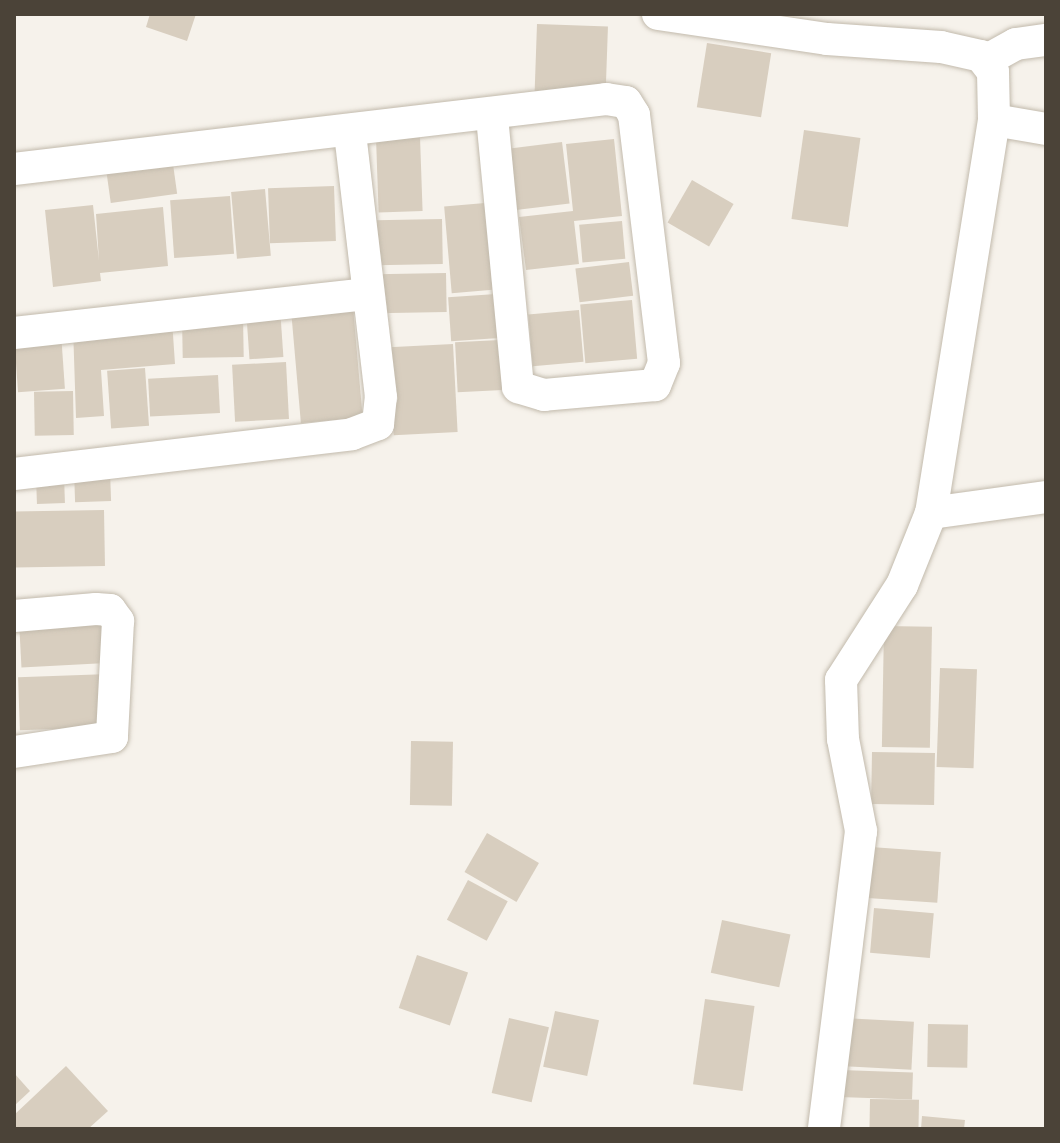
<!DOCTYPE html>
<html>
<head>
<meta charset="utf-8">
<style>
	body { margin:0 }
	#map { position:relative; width:1060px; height:1143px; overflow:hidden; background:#f6f2eb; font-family:"Open Sans",sans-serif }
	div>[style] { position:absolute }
	.building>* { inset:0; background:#d8cebf; transform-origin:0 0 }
	.roads { filter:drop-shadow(0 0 2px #c2baac) drop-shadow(0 0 2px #c2baac) }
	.street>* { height:32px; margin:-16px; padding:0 16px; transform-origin:16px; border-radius:16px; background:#fff }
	span { translate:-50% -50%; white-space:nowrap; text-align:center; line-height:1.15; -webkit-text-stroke:8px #fff; paint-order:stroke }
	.frame { position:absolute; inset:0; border:16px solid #4b4338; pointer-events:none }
</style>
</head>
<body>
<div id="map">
	<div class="building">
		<i style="clip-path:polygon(150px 14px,196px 14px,187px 41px,146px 27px)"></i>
		<i style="left:537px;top:24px;width:71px;height:70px;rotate:2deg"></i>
		<i style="left:707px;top:43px;width:65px;height:65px;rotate:9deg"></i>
		<i style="left:804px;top:130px;width:57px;height:90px;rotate:8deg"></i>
		<i style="left:420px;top:137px;width:74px;height:44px;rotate:88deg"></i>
		<i style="clip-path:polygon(614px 139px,622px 216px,574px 221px,579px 264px,526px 270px,519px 217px,573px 211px,566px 144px)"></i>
		<i style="left:562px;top:142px;width:62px;height:58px;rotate:83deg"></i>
		<i style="left:172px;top:157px;width:37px;height:67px;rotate:82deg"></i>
		<i style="left:692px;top:180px;width:48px;height:49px;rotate:30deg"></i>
		<i style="left:334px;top:186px;width:55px;height:66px;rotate:88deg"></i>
		<i style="left:265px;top:189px;width:67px;height:34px;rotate:85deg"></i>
		<i style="left:230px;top:196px;width:58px;height:60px;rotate:86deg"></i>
		<i style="left:485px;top:203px;width:87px;height:41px;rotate:85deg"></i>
		<i style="clip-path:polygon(93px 205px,99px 261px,96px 214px,163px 207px,168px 266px,100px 273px,101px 281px,53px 287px,45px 210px)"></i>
		<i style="left:442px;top:219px;width:45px;height:66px;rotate:89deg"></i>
		<i style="left:622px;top:221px;width:38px;height:43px;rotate:85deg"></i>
		<i style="left:629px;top:262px;width:34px;height:54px;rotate:83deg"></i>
		<i style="left:446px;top:273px;width:39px;height:70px;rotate:89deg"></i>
		<i style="left:496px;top:294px;width:44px;height:48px;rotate:86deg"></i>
		<i style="left:632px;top:300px;width:59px;height:52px;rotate:85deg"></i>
		<i style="left:353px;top:307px;width:111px;height:62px;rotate:85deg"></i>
		<i style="left:280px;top:308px;width:49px;height:34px;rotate:86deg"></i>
		<i style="left:579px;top:310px;width:52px;height:51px;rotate:85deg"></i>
		<i style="left:243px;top:316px;width:41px;height:61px;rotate:89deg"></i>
		<i style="clip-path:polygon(172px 320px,175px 364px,101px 370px,104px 416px,76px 418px,73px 327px)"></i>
		<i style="left:61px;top:333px;width:56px;height:47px;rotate:86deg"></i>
		<i style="left:500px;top:340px;width:50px;height:45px;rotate:87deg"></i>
		<i style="left:453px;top:344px;width:88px;height:64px;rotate:87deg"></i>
		<i style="left:286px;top:362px;width:57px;height:54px;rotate:87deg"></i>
		<i style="left:145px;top:368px;width:58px;height:38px;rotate:86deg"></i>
		<i style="left:218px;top:375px;width:38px;height:70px;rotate:87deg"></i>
		<i style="left:73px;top:391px;width:44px;height:39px;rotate:89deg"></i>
		<i style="left:110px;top:470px;width:31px;height:36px;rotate:88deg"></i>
		<i style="left:64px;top:476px;width:27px;height:28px;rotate:88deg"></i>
		<i style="left:104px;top:510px;width:56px;height:90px;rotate:89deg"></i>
		<i style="left:104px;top:618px;width:45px;height:85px;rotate:87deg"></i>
		<i style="left:884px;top:626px;width:48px;height:121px;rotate:1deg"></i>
		<i style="left:940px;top:668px;width:37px;height:99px;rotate:2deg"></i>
		<i style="left:109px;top:674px;width:53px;height:91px;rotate:88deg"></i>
		<i style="left:411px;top:741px;width:42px;height:64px;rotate:1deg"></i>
		<i style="left:872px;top:752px;width:63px;height:52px;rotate:1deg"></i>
		<i style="left:487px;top:833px;width:60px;height:45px;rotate:30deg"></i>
		<i style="left:871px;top:847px;width:70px;height:51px;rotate:4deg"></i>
		<i style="left:468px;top:880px;width:45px;height:45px;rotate:28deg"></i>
		<i style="left:874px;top:908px;width:60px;height:45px;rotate:5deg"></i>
		<i style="left:722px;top:920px;width:70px;height:54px;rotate:12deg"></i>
		<i style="left:417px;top:955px;width:54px;height:56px;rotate:19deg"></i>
		<i style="left:705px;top:999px;width:50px;height:86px;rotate:8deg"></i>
		<i style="left:555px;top:1011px;width:45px;height:57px;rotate:12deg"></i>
		<i style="left:509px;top:1018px;width:41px;height:77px;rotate:13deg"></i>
		<i style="left:843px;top:1018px;width:71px;height:48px;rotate:3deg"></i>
		<i style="left:928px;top:1024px;width:40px;height:43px;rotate:1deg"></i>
		<i style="clip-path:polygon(66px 1066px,108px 1111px,88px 1129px,14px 1129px,14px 1115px)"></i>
		<i style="left:840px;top:1070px;width:73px;height:27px;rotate:2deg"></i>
		<i style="clip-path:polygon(14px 1073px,30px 1091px,14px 1106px)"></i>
		<i style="left:870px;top:1099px;width:49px;height:30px;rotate:1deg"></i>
		<i style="clip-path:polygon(922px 1116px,965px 1120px,964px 1129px,921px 1129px)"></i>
	</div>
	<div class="roads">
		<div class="street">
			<i style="left:658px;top:14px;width:171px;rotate:8.4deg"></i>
			<i style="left:827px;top:39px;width:114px;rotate:4deg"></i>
			<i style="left:941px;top:47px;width:41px;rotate:12.7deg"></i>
			<i style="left:981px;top:56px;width:20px;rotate:53deg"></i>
			<i style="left:993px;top:72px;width:48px;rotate:88.8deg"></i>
			<i style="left:994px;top:120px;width:398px;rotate:99.1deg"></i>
			<i style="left:931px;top:513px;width:78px;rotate:111.9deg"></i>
			<i style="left:902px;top:585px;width:113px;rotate:122.7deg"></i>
			<i style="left:841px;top:680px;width:59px;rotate:88.1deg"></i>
			<i style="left:843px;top:739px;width:94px;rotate:78.9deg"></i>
			<i style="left:861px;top:831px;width:300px;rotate:97.1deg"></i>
			<i style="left:987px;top:60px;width:33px;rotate:-29deg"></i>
			<i style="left:1016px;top:44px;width:30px;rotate:-8deg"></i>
			<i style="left:994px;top:120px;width:53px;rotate:9.8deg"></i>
			<i style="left:14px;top:169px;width:596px;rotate:-6.74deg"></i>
			<i style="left:606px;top:99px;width:20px;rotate:9deg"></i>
			<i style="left:626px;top:102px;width:15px;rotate:58deg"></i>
			<i style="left:634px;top:115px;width:250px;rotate:83.1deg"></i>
			<i style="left:664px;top:363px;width:24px;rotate:112deg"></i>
			<i style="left:655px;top:385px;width:111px;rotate:174.9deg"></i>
			<i style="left:544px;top:395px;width:27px;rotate:-163deg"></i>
			<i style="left:518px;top:387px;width:273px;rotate:-95.5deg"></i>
			<i style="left:14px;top:333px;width:354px;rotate:-6.3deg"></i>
			<i style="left:14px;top:474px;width:340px;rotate:-6.7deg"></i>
			<i style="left:352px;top:434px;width:28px;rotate:-21deg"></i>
			<i style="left:378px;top:424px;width:27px;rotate:-84deg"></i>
			<i style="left:381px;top:397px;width:267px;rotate:-96.7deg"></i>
			<i style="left:931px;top:513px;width:116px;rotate:-7.9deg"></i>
			<i style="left:14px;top:616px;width:82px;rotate:-4.9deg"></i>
			<i style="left:96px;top:609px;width:14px;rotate:4deg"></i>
			<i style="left:110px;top:610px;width:14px;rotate:54deg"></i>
			<i style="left:118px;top:621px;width:116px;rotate:93deg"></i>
			<i style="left:112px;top:737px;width:99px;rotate:171.3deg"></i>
		</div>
	</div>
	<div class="frame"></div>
</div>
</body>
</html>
